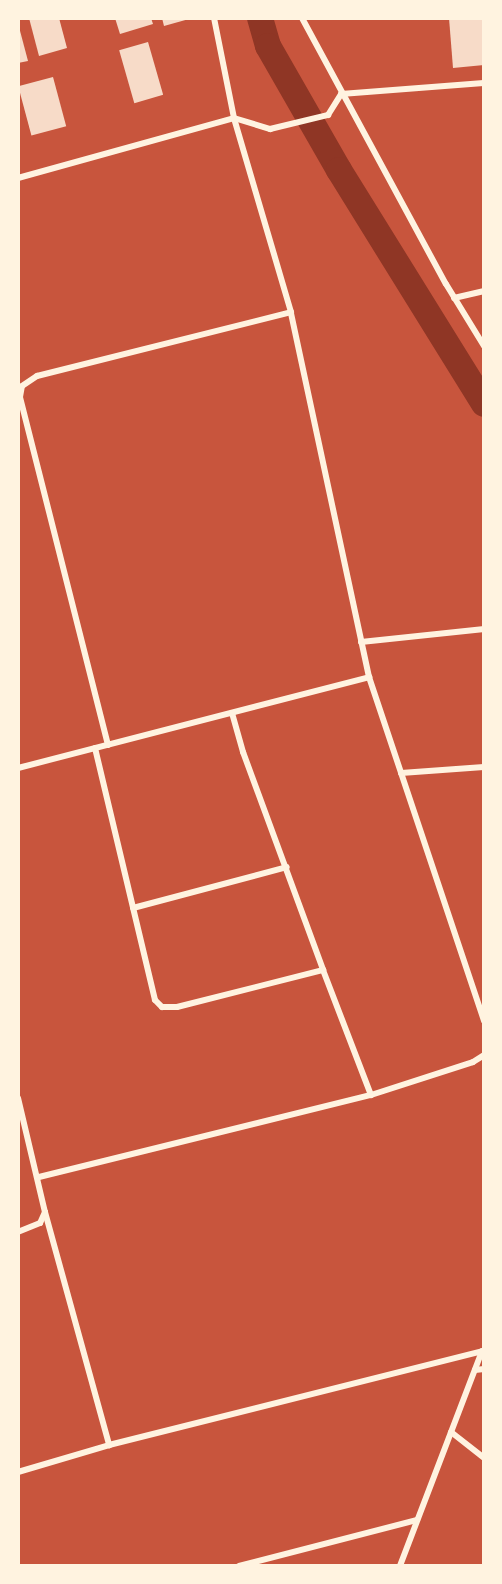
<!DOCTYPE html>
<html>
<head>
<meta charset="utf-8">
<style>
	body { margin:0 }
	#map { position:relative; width:502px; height:1584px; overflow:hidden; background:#c8553d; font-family:"Asap Condensed",sans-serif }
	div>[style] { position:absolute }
	.canal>* { height:26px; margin:-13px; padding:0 13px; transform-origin:13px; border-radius:13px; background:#8f3625 }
	.building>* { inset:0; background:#f7dbc8; transform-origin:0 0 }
	.minor>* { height:6px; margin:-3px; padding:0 3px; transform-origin:3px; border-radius:3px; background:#fff3e0 }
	span { translate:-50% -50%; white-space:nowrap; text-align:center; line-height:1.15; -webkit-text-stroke:4.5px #fff3e0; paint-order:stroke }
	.frame { position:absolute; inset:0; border:20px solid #fff3e0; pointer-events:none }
</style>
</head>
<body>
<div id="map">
	<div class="canal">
		<i style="left:260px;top:18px;width:29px;rotate:74deg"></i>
		<i style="left:268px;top:46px;width:143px;rotate:60.2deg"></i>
		<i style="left:339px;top:170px;width:275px;rotate:58.2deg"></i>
	</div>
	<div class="building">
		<i style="clip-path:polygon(29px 18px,59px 18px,67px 48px,39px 56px)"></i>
		<i style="clip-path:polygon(115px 18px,151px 18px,153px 24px,120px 34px)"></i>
		<i style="clip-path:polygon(162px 18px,189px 18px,189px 19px,164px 26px)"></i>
		<i style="clip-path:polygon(449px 18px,484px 18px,484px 65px,453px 68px)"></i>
		<i style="clip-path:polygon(19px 27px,28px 61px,18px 63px,18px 28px)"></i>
		<i style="left:148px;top:42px;width:55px;height:30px;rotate:74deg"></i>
		<i style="left:53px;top:77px;width:51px;height:36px;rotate:75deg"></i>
	</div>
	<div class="minor">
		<i style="left:302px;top:18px;width:302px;rotate:61.6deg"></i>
		<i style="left:446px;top:284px;width:73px;rotate:58.5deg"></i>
		<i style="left:18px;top:178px;width:224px;rotate:-15.5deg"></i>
		<i style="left:234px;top:118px;width:38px;rotate:17deg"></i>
		<i style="left:270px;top:129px;width:60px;rotate:-13.6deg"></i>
		<i style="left:328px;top:115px;width:25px;rotate:-58deg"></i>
		<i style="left:341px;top:94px;width:143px;rotate:-4.4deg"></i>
		<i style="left:454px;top:298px;width:31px;rotate:-13deg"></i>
		<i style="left:361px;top:642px;width:124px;rotate:-6deg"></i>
		<i style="left:369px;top:677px;width:363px;rotate:71.5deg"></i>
		<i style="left:232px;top:713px;width:41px;rotate:74.2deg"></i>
		<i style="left:243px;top:752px;width:232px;rotate:69.8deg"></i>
		<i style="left:108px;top:745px;width:359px;rotate:-104.2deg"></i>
		<i style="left:20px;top:397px;width:11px;rotate:-80deg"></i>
		<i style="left:22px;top:386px;width:18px;rotate:-34deg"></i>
		<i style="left:37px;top:376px;width:262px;rotate:-14.1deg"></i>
		<i style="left:95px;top:748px;width:259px;rotate:76.6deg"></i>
		<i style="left:155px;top:1000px;width:10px;rotate:45deg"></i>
		<i style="left:162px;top:1007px;width:15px"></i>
		<i style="left:177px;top:1007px;width:151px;rotate:-14.2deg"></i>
		<i style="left:323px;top:970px;width:134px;rotate:69deg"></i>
		<i style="left:18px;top:768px;width:363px;rotate:-14.5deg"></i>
		<i style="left:369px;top:677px;width:373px;rotate:-102.1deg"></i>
		<i style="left:291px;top:312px;width:202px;rotate:-106.4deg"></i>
		<i style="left:234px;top:118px;width:102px;rotate:-101.3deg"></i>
		<i style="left:401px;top:773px;width:83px;rotate:-4.1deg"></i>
		<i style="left:133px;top:908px;width:159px;rotate:-14.9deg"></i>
		<i style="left:18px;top:1098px;width:117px;rotate:76.7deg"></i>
		<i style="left:45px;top:1212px;width:12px;rotate:114deg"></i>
		<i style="left:40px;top:1223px;width:24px;rotate:158deg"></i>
		<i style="left:39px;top:1177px;width:342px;rotate:-13.9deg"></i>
		<i style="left:371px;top:1095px;width:107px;rotate:-17.9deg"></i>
		<i style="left:473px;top:1062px;width:13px;rotate:-32deg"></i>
		<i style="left:45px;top:1212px;width:242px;rotate:74.6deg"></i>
		<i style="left:475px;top:1370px;width:9px;rotate:-6deg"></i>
		<i style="left:451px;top:1432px;width:42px;rotate:38.2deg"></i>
		<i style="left:18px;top:1472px;width:95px;rotate:-16.5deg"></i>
		<i style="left:109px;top:1445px;width:385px;rotate:-14.1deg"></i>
		<i style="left:482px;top:1351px;width:230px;rotate:110.9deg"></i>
		<i style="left:239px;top:1566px;width:184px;rotate:-14.5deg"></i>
	</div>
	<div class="frame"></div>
</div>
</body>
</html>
